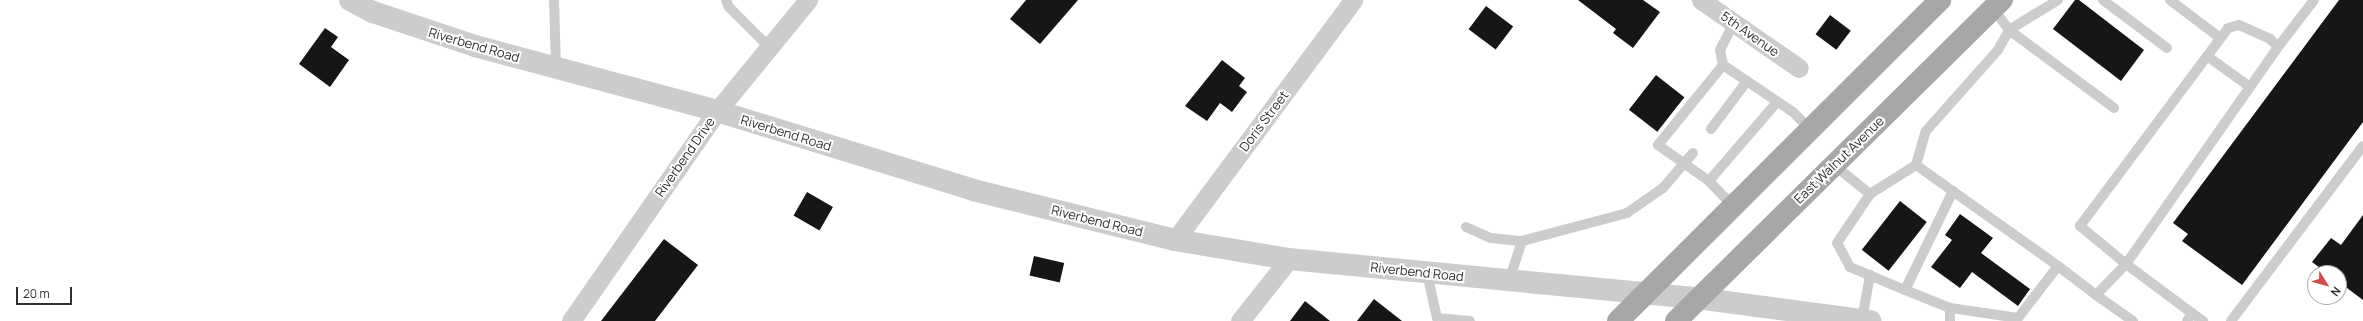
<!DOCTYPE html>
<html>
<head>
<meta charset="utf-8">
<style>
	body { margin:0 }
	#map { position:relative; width:2363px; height:321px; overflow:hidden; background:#fff; font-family:Manrope,sans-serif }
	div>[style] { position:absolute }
	.building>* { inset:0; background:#161616; transform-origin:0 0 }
	.service>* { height:10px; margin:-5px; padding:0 5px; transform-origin:5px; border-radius:5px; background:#ccc }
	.minor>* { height:19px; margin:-9.5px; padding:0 9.5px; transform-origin:9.5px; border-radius:9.5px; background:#ccc }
	.tertiary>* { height:22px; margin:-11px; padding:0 11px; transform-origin:11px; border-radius:11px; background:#ccc }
	.primary>* { height:22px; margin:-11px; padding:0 11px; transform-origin:11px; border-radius:11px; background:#a7a7a7 }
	span { translate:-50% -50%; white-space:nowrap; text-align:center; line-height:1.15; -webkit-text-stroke:4px #fff; paint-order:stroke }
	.street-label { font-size:13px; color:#2f2f2f }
	.north { position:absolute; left:2307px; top:265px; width:40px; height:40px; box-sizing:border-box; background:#fff; border:1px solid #acacac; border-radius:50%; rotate:127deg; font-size:11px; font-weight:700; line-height:16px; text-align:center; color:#2f2f2f }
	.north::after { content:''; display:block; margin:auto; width:14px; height:18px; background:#d14e47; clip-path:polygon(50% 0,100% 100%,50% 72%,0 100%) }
	.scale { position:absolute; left:16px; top:287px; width:56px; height:18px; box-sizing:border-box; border:2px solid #2f2f2f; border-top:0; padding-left:5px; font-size:12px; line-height:14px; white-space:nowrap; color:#2f2f2f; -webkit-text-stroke:3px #fff; paint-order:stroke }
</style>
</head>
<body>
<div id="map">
	<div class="building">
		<i style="clip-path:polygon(1026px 0,1078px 0,1040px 44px,1010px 19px)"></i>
		<i style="clip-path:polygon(1578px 0,1643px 0,1660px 12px,1633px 48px,1613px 33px,1616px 29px)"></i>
		<i style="clip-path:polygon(2075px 0,2079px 0,2144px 50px,2121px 81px,2053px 29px)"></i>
		<i style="clip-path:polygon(2339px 0,2363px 0,2363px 122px,2242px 285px,2182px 241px,2188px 234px,2173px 223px)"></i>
		<i style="left:1486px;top:6px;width:34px;height:29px;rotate:37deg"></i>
		<i style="left:1830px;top:15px;width:26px;height:24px;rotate:37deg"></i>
		<i style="clip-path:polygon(325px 28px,338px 37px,331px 47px,349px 60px,330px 87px,299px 64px)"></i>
		<i style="clip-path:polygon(1222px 60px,1245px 78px,1239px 86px,1247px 92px,1232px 112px,1220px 103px,1207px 121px,1185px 106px)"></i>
		<i style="left:1656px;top:75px;width:36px;height:44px;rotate:38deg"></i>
		<i style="left:807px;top:192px;width:30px;height:27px;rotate:30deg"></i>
		<i style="left:1900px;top:201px;width:34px;height:62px;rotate:38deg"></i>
		<i style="clip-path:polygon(1960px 214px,1993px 238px,1981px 253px,2030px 289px,2018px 306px,1972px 272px,1960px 288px,1931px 267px,1952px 240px,1945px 235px)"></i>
		<i style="clip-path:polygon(2363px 215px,2363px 300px,2339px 282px,2339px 273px,2327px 273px,2312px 262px,2331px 238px,2341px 245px)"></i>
		<i style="clip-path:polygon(664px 239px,698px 265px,655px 321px,601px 321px)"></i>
		<i style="left:1034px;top:256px;width:31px;height:20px;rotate:13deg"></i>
		<i style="clip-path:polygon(1374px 299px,1402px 321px,1357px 321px)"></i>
		<i style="clip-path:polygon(1305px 301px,1330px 321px,1290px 321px)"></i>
	</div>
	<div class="service">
		<i style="left:554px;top:0;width:68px;rotate:88.3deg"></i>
		<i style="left:726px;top:0;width:8px;rotate:67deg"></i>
		<i style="left:729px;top:7px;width:57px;rotate:45deg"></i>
		<i style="left:2058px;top:0;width:57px;rotate:148.5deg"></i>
		<i style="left:2009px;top:30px;width:131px;rotate:36.6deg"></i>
		<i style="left:2103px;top:0;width:80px;rotate:36.9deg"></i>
		<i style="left:2170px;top:0;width:63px;rotate:37.2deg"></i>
		<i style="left:2239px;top:25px;width:34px;rotate:24deg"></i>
		<i style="left:2270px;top:39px;width:11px;rotate:45deg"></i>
		<i style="left:2278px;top:47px;width:265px;rotate:125deg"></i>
		<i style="left:2126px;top:264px;width:60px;rotate:-140.4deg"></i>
		<i style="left:2080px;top:226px;width:247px;rotate:-53.2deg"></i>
		<i style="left:2228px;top:28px;width:11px;rotate:-15deg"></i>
		<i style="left:2278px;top:47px;width:59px;rotate:-52.5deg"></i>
		<i style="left:2207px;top:56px;width:53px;rotate:35.8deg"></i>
		<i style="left:1723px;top:65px;width:15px;rotate:-101deg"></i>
		<i style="left:1720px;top:50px;width:30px;rotate:-63deg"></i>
		<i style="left:1711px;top:129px;width:60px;rotate:-53.1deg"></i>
		<i style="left:1834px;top:165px;width:46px;rotate:38.9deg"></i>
		<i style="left:1916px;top:165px;width:35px;rotate:-74deg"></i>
		<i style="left:1926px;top:131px;width:108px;rotate:-48.4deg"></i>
		<i style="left:1998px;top:50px;width:23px;rotate:-61deg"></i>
		<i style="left:2009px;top:30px;width:26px;rotate:-126deg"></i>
		<i style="left:1709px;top:181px;width:103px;rotate:-49.3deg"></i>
		<i style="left:1732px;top:205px;width:33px;rotate:-134deg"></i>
		<i style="left:1709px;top:181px;width:62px;rotate:-144.8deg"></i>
		<i style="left:1658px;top:145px;width:103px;rotate:-50.9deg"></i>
		<i style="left:1723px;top:65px;width:84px;rotate:33.9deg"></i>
		<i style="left:1793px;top:112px;width:24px;rotate:45deg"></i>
		<i style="left:1466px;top:227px;width:27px;rotate:24deg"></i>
		<i style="left:1491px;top:238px;width:31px;rotate:6deg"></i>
		<i style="left:2058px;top:266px;width:66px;rotate:127.6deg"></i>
		<i style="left:2018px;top:318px;width:69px;rotate:-171.6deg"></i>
		<i style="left:1950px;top:308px;width:48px;rotate:-158.2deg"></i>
		<i style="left:1905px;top:290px;width:60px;rotate:-157.3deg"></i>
		<i style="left:1850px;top:267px;width:27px;rotate:-118deg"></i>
		<i style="left:1837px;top:243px;width:59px;rotate:-56deg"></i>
		<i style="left:1870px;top:194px;width:54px;rotate:-32.2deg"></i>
		<i style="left:1916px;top:165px;width:174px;rotate:35.4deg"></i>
		<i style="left:2058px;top:266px;width:48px;rotate:37.3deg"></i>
		<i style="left:1427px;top:273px;width:46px;rotate:77.5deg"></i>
		<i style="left:1437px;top:318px;width:33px;rotate:5deg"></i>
		<i style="left:1509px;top:281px;width:42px;rotate:-72deg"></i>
		<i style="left:1522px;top:241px;width:109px;rotate:-14.9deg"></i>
		<i style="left:1627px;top:213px;width:44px;rotate:-34.8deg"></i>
		<i style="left:1663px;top:188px;width:46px;rotate:-49.4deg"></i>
		<i style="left:1905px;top:290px;width:110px;rotate:-64.1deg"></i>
		<i style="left:2192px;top:313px;width:14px;rotate:36deg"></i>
		<i style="left:1862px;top:320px;width:46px;rotate:-79.9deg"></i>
		<i style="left:1950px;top:321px;width:13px;rotate:-90deg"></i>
		<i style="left:2133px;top:321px;width:45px;rotate:-144.9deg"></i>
		<i style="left:2096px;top:295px;width:43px;rotate:-45.9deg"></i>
		<i style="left:2126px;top:264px;width:82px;rotate:36.6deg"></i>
		<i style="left:2192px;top:313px;width:9px;rotate:122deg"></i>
		<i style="left:2231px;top:321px;width:219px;rotate:-53deg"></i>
	</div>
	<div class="minor">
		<i style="left:1701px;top:0;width:119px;rotate:34.8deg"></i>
		<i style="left:1175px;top:240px;width:299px;rotate:-53.4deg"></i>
		<i style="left:571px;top:321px;width:256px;rotate:-55.2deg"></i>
		<i style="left:717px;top:111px;width:144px;rotate:-50.7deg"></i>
		<i style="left:1240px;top:321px;width:79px;rotate:-51.7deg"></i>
	</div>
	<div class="tertiary">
		<i style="left:350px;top:0;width:26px;rotate:28deg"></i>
		<i style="left:373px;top:12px;width:108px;rotate:18.4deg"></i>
		<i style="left:475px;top:46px;width:251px;rotate:15deg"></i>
		<i style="left:717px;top:111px;width:268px;rotate:17.1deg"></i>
		<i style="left:973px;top:190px;width:208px;rotate:13.9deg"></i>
		<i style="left:1175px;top:240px;width:116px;rotate:9.5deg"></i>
		<i style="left:1289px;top:259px;width:410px;rotate:5.5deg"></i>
		<i style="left:1697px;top:298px;width:175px;rotate:7.6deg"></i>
	</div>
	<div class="primary">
		<i style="left:1618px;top:321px;width:455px;rotate:-44.9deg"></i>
		<i style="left:1676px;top:321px;width:458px;rotate:-44.6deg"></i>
	</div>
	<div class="street-label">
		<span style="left:1750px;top:34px;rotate:35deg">5th Avenue</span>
		<span style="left:474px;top:45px;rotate:16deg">Riverbend Road</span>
		<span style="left:1264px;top:121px;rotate:-53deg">Doris Street</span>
		<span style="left:786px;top:133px;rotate:17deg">Riverbend Road</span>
		<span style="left:685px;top:157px;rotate:-55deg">Riverbend Drive</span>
		<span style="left:1839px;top:160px;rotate:-44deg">East Walnut Avenue</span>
		<span style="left:1097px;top:221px;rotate:14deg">Riverbend Road</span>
		<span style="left:1417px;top:272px;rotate:6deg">Riverbend Road</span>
	</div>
	<div class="north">N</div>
	<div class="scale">20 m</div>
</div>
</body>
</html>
